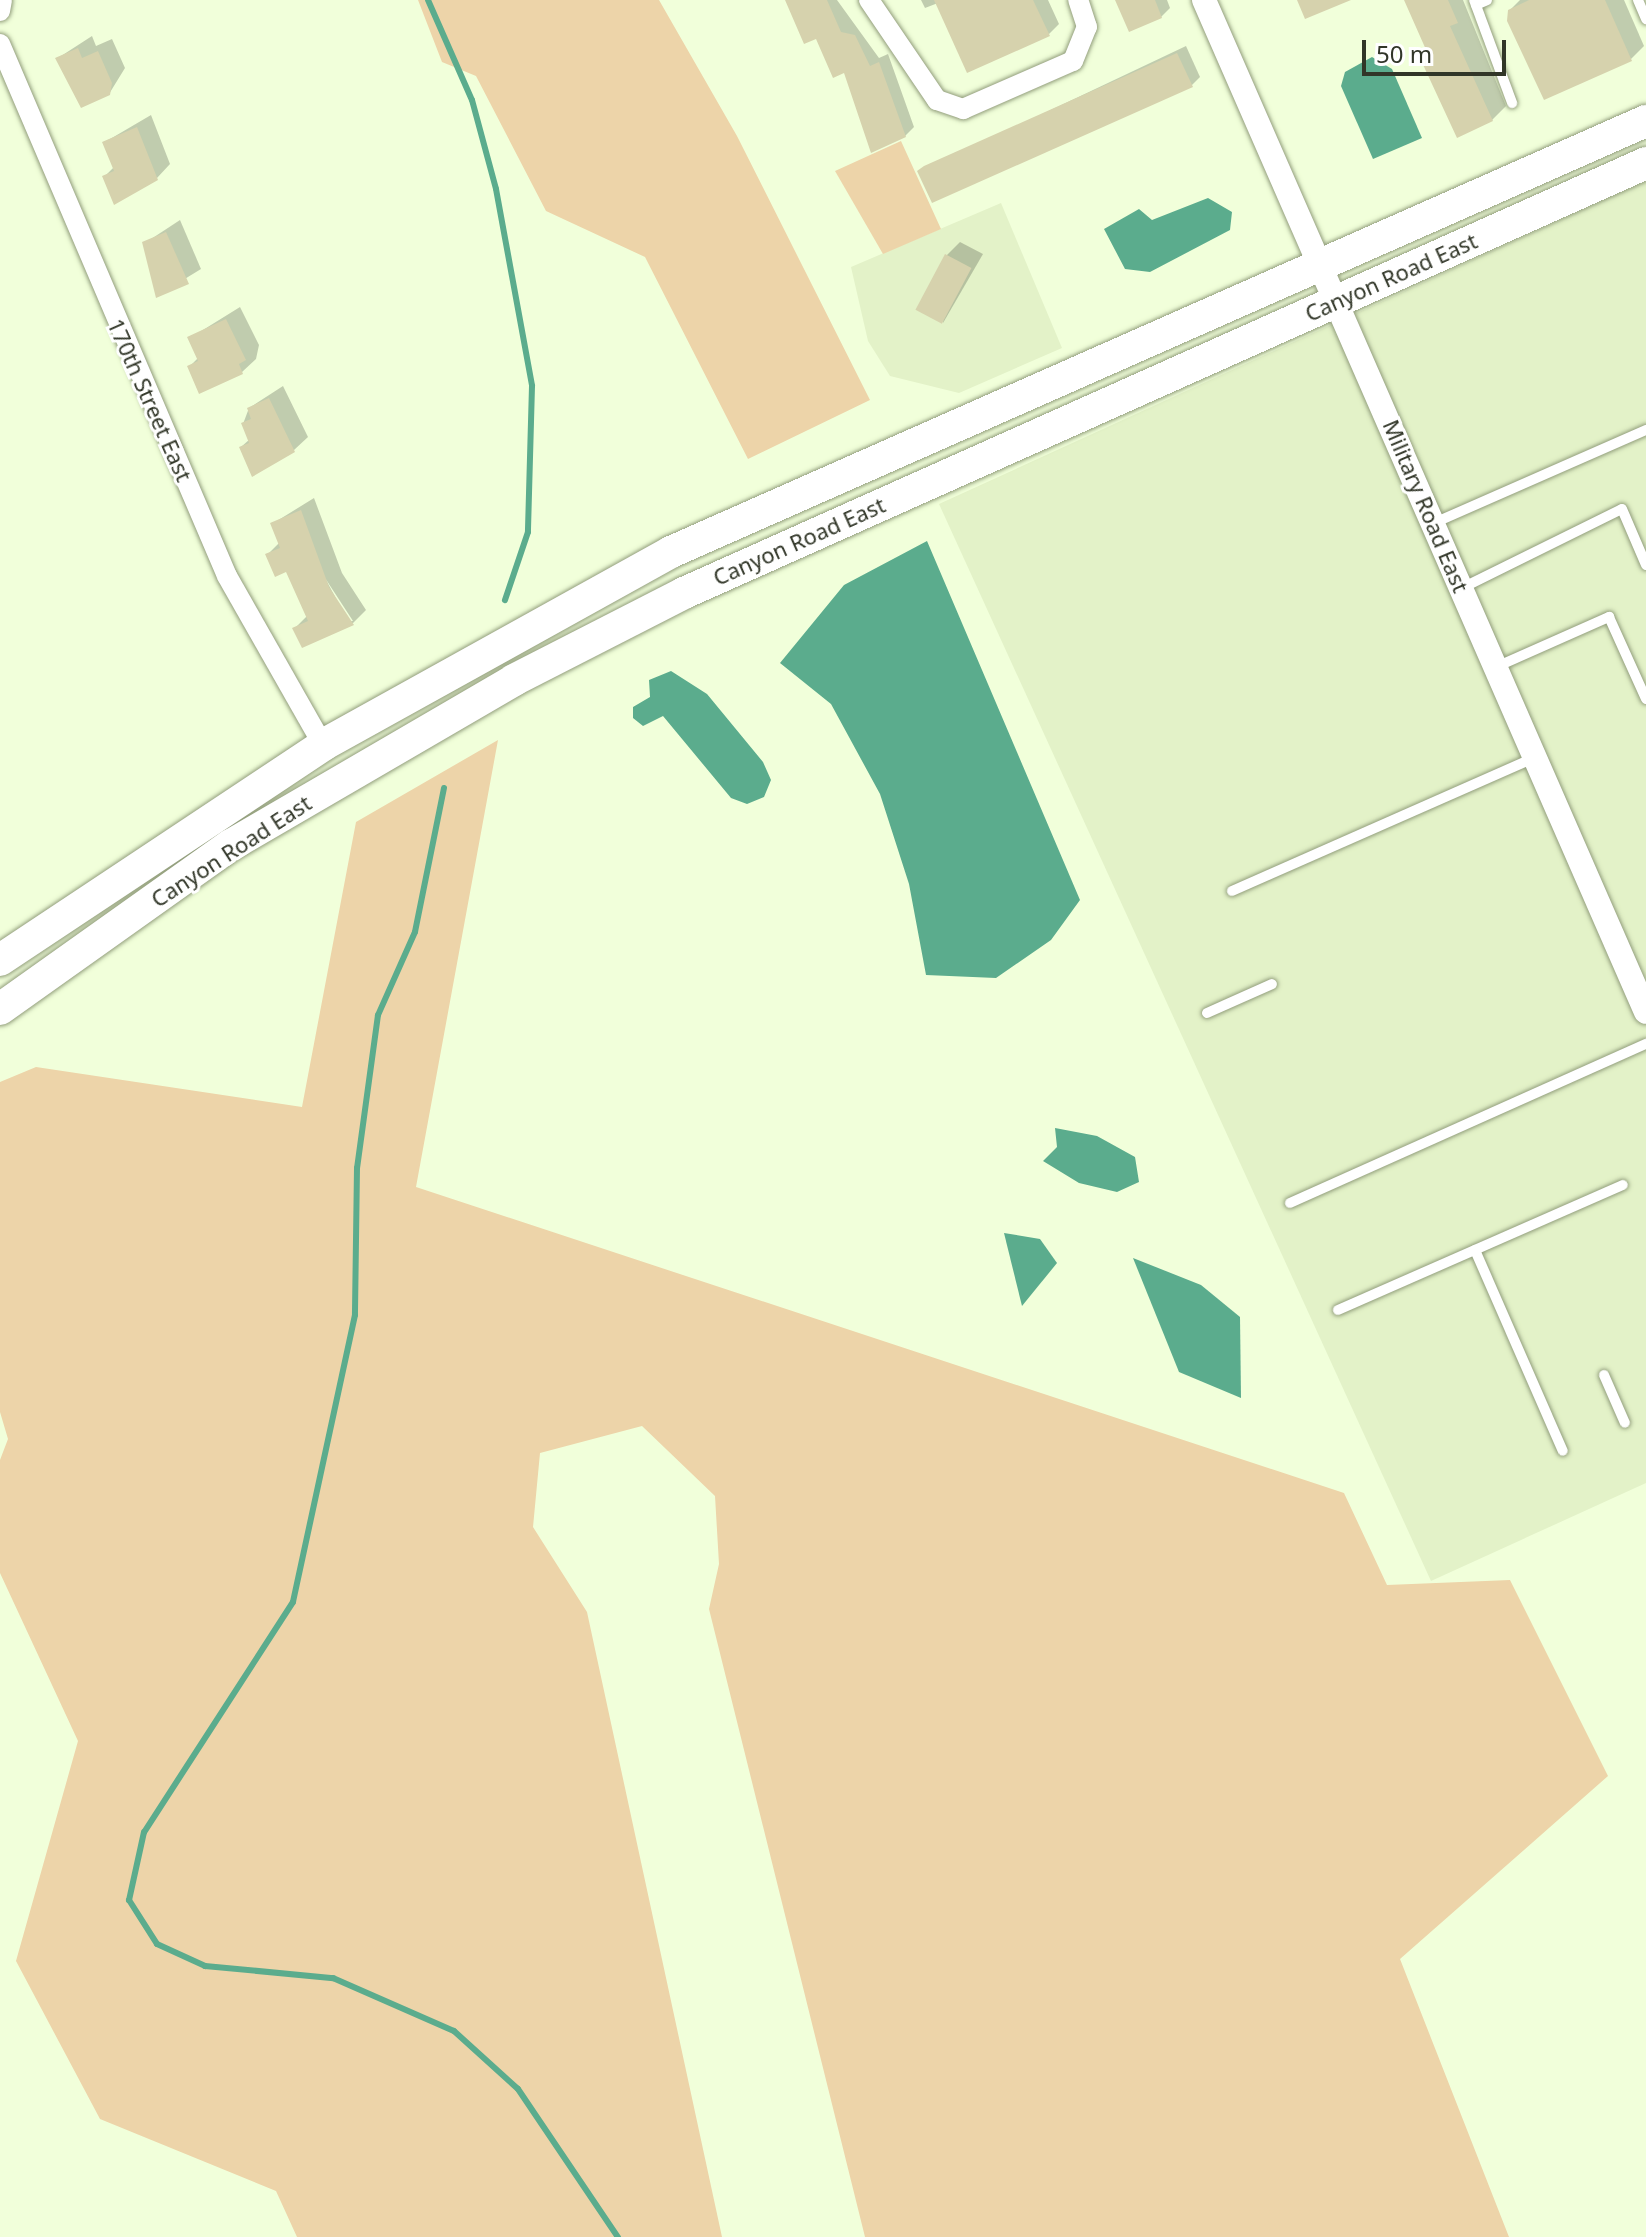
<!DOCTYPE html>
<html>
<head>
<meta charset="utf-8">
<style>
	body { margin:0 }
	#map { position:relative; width:1646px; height:2237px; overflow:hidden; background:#f1ffda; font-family:"Noto Sans",sans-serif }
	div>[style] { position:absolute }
	.built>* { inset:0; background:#e3f2c8 }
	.green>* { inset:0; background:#edd4a9 }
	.water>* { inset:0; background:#5bac8d }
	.shadow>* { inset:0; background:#0003 }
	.stream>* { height:6px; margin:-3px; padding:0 3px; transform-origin:3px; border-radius:3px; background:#5bac8d }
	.building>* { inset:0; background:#d6d2ad; transform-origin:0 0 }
	.roads { filter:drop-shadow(0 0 2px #929e7c) drop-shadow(0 0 2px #929e7c) }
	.service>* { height:10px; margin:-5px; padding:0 5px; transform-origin:5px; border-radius:5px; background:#fff }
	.minor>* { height:20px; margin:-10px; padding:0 10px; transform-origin:10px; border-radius:10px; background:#fff }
	.tertiary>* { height:24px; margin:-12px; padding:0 12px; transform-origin:12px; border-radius:12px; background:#fff }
	.primary>* { height:32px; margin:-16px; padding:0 16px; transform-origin:16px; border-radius:16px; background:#fff }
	span { translate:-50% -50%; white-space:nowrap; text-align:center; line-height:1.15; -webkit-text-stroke:6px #fff; paint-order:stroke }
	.street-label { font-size:22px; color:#313628 }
	.scale { position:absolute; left:1362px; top:40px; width:144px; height:36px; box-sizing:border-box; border:4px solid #313628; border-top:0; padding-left:10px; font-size:24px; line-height:28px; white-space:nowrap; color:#313628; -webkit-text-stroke:6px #fff; paint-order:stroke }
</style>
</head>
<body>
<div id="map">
	<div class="built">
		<i style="clip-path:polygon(1646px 181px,1646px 1483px,1431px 1581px,939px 504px)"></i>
		<i style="clip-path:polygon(1001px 203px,1062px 348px,959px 393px,890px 376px,868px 341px,851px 267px)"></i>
	</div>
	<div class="green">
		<i style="clip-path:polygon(418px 0,659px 0,737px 136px,870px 400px,748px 459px,645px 257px,546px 211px,476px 76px,442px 62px)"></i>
		<i style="clip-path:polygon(901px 141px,941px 229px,883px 254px,835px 171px)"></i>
		<i style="clip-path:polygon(498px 740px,416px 1187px,1344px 1493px,1387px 1585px,1510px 1580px,1608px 1776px,1400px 1959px,1509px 2237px,865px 2237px,709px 1609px,719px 1564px,715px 1496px,642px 1426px,540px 1453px,533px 1527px,587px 1612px,722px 2237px,297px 2237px,276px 2191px,100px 2119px,16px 1961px,78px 1741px,0 1573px,0 1460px,8px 1439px,0 1412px,0 1082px,36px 1067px,302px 1107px,356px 822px)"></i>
	</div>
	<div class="water">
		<i style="clip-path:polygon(1372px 57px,1392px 69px,1422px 138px,1373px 159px,1341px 86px,1345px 72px)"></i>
		<i style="clip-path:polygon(1208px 198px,1232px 212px,1230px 230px,1150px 272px,1125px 269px,1104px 229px,1139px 209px,1152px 220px)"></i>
		<i style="clip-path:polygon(927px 541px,1080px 900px,1051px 940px,996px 978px,926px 975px,909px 884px,880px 794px,831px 704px,780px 663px,844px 585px)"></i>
		<i style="clip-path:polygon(671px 671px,707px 694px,763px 762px,771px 780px,764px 797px,747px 804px,731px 798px,663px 716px,643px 726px,633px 718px,633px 707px,650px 697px,649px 680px)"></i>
		<i style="clip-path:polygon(1055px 1128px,1097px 1136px,1135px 1157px,1139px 1182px,1117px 1192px,1079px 1183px,1043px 1161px,1057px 1147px)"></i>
		<i style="clip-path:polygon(1004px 1233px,1040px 1239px,1057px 1263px,1022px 1306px)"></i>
		<i style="clip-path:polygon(1133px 1258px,1201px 1285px,1240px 1317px,1241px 1398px,1179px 1372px)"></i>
	</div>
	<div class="shadow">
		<i style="clip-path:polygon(789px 0,837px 0,879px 58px,888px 54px,914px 127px,905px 136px)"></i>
		<i style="clip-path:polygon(921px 0,1048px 0,1059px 24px,1048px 35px,938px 3px,925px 8px)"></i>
		<i style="clip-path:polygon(1117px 0,1167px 0,1170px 8px,1161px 17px)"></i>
		<i style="clip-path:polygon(1407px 0,1463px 0,1506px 106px,1492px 120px,1422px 57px,1428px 50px)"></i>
		<i style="clip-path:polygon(1520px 0,1624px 0,1644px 46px,1631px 59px,1510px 10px)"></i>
		<i style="clip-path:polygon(92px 36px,96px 46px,112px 39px,125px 68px,109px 94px,58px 58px)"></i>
		<i style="clip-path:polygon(1186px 46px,1200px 77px,1191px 86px,920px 172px)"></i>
		<i style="clip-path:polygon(151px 115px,170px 164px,157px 178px,105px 176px,115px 166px,105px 142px)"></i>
		<i style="clip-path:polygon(180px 220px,201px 269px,157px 296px,145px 243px)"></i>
		<i style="clip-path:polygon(960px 242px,983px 254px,943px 323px,947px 255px)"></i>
		<i style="clip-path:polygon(240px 307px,259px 345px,256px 359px,242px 372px,189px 367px,199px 357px,190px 338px)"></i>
		<i style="clip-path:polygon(283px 386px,308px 437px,294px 450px,241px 447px,250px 439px,243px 424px,249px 408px)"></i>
		<i style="clip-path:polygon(evenodd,314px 498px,342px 573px,366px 610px,353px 623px,295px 628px,308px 615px,288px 570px,268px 554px,280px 542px,272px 524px,314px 498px,325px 578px,353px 621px,348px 621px,325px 578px)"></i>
	</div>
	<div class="stream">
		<i style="left:428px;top:0;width:109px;rotate:66.3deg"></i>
		<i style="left:472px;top:100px;width:92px;rotate:74.9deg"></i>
		<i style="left:496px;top:189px;width:200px;rotate:79.6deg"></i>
		<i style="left:532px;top:386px;width:146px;rotate:91.6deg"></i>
		<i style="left:528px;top:532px;width:72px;rotate:108.7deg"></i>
		<i style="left:444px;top:788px;width:147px;rotate:101.4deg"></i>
		<i style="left:415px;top:932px;width:91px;rotate:114deg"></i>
		<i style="left:378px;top:1015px;width:154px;rotate:97.8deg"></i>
		<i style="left:357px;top:1168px;width:147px;rotate:90.8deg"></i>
		<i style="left:355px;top:1315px;width:294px;rotate:102.2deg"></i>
		<i style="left:293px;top:1602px;width:274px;rotate:122.9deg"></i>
		<i style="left:144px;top:1832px;width:70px;rotate:102.4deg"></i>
		<i style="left:129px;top:1900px;width:52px;rotate:57.5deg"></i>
		<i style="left:157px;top:1944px;width:53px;rotate:24.6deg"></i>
		<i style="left:205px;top:1966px;width:129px;rotate:5.4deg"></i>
		<i style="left:333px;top:1978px;width:132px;rotate:23.7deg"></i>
		<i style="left:454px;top:2031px;width:86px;rotate:42.2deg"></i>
		<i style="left:518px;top:2089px;width:179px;rotate:56deg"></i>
	</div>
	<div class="building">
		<i style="clip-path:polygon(785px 0,827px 0,841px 32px,855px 35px,870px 66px,879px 62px,906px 137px,871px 153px,844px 73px,833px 78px,816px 39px,804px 44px)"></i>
		<i style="clip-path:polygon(934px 0,1033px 0,1050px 36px,967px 73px)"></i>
		<i style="clip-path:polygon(1115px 0,1155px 0,1162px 18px,1129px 32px)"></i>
		<i style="clip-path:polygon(1297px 0,1351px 0,1305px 19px)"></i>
		<i style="clip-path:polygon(1404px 0,1448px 0,1458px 23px,1450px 26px,1493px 121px,1457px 138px,1419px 56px,1427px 52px)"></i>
		<i style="clip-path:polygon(1529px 0,1605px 0,1632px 61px,1544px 100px,1507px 21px,1508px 10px)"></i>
		<i style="clip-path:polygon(78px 48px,82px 58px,98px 51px,112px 83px,110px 95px,81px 108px,55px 58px)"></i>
		<i style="clip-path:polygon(1177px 53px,1193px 87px,932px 203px,917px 171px,924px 166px)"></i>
		<i style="clip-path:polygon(137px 127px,158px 180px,114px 205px,102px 176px,114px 171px,102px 142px)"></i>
		<i style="clip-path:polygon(166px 232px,189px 284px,156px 298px,142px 242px)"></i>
		<i style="left:945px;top:254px;width:30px;height:63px;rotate:28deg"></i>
		<i style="clip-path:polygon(226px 319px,246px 360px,239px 364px,243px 374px,199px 394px,187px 366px,198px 361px,187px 337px)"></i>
		<i style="clip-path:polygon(269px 398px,295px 452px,252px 477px,239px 447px,249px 443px,241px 423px,251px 419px,247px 408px)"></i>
		<i style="clip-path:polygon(301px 510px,329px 587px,354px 625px,302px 648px,292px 628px,308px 621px,286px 572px,275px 577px,265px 554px,280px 548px,270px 523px)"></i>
	</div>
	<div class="roads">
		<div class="service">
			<i style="left:1474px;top:0;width:110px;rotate:69.7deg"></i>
			<i style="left:1638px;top:0;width:21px;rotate:67deg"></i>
			<i style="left:1476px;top:5px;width:12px;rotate:-24deg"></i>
			<i style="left:1434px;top:523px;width:232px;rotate:-23.7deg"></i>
			<i style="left:1462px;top:588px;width:178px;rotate:-26.3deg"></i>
			<i style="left:1622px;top:509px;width:61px;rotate:66.8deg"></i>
			<i style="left:1496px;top:667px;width:124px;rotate:-23.9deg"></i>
			<i style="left:1609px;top:617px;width:90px;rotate:65.7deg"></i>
			<i style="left:1232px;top:891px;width:330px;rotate:-23.8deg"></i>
			<i style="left:1207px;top:1013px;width:71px;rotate:-24deg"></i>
			<i style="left:1290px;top:1203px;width:390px;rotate:-24.1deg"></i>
			<i style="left:1475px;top:1250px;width:219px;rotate:66.4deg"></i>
			<i style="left:1338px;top:1310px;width:311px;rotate:-23.7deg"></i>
			<i style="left:1604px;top:1375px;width:52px;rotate:66.4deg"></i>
		</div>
		<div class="minor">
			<i style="left:869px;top:0;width:121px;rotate:55.8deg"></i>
			<i style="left:937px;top:100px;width:28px;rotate:19deg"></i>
			<i style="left:963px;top:109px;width:120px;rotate:-23.6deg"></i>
			<i style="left:1073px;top:61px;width:37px;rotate:-68deg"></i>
			<i style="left:1087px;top:27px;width:28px;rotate:-108deg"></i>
			<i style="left:0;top:11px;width:11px;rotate:-80deg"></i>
			<i style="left:0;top:44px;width:578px;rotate:66.89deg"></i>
			<i style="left:227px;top:576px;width:194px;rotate:60.4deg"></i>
		</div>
		<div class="tertiary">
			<i style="left:1204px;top:0;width:1104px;rotate:66.41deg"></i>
		</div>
		<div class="primary">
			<i style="left:0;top:960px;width:388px;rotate:-33.6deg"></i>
			<i style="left:323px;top:745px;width:398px;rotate:-29deg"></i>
			<i style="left:671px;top:552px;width:1066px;rotate:-23.85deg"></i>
			<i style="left:0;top:1009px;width:283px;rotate:-35.4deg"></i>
			<i style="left:231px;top:845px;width:328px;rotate:-30.2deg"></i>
			<i style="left:514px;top:680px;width:191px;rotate:-27.1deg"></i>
			<i style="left:684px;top:593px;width:1054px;rotate:-24.08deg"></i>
		</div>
	</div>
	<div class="street-label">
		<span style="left:1391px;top:277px;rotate:-24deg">Canyon Road East</span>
		<span style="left:150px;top:400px;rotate:66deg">170th Street East</span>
		<span style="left:1426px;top:506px;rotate:67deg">Military Road East</span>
		<span style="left:799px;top:541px;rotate:-24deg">Canyon Road East</span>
		<span style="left:231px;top:851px;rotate:-33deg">Canyon Road East</span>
	</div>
	<div class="scale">50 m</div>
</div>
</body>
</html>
